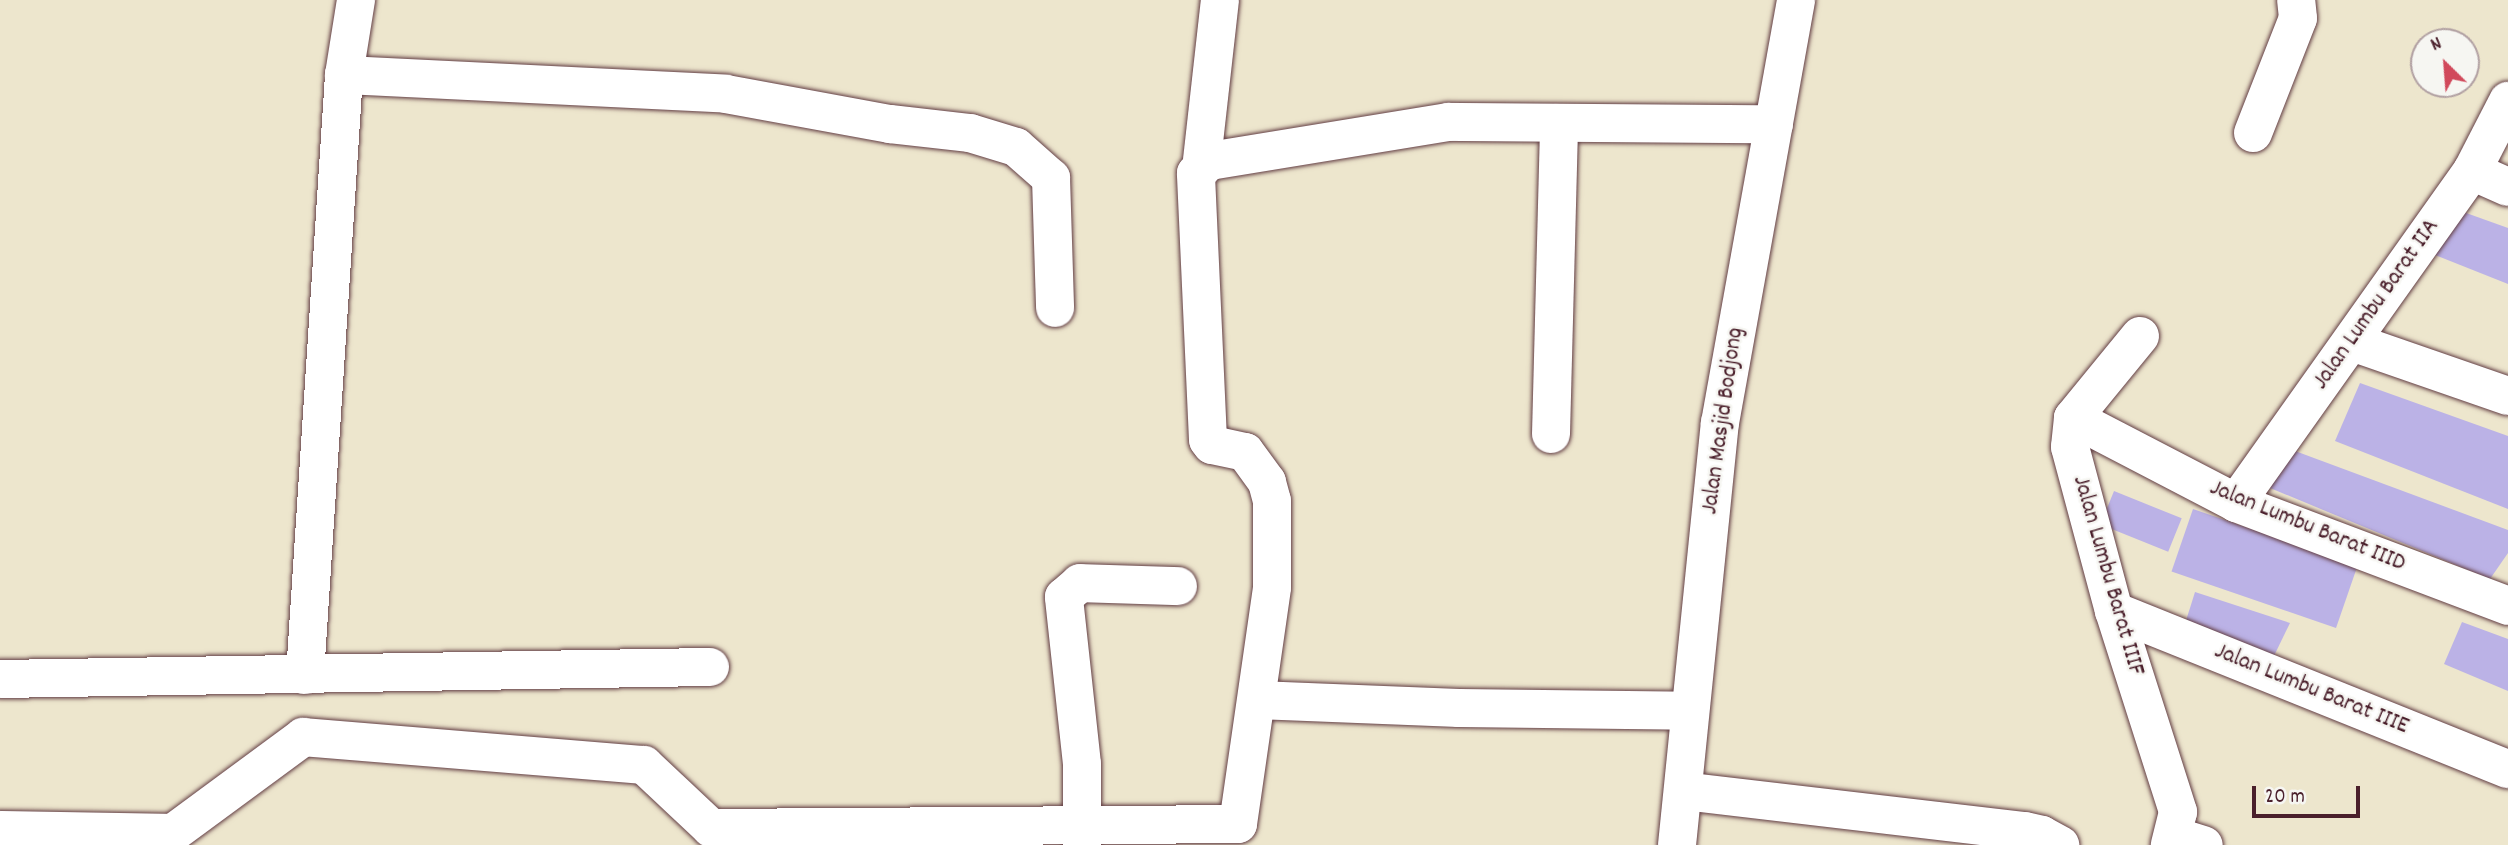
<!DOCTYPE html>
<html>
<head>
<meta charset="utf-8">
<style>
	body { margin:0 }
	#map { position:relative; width:2508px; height:845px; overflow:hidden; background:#ede6cd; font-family:Dekko,sans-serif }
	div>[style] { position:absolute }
	.building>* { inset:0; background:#bbb2e6; transform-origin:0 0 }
	.roads { filter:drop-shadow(0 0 2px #623d43) drop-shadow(0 0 2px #623d43) }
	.minor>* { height:38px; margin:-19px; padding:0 19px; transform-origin:19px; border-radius:19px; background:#fff }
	span { translate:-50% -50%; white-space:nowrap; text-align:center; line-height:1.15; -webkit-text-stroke:5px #f6f6f2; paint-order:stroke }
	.street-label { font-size:24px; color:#4a1f2b }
	.north { position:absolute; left:2410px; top:28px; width:70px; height:70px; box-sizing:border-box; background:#f6f6f2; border:2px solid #b1a0a2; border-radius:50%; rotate:335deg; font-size:19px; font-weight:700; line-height:28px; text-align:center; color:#4a1f2b }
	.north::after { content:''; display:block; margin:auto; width:24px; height:32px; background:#d1495b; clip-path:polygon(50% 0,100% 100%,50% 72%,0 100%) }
	.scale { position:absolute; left:2252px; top:786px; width:108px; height:32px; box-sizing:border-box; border:4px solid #4a1f2b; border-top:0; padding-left:9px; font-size:21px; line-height:24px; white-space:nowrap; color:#4a1f2b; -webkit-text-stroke:5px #f6f6f2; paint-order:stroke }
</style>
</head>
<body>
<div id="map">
	<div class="building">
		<i style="clip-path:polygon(2455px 209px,2508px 228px,2508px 284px,2425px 251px)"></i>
		<i style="clip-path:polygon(2360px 383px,2508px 436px,2508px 509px,2335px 441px)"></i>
		<i style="clip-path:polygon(2287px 448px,2508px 530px,2508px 553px,2490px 579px,2270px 488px)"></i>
		<i style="left:2114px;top:491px;width:73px;height:36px;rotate:22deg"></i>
		<i style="left:2193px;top:509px;width:174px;height:66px;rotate:19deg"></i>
		<i style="clip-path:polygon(2195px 592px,2290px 623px,2272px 660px,2184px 627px)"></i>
		<i style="clip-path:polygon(2462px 622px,2508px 639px,2508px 691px,2444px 664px)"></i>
	</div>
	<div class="roads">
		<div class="minor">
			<i style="left:356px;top:0;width:76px;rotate:99.1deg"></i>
			<i style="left:344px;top:75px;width:382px;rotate:2.8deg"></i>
			<i style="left:726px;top:94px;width:167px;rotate:10.4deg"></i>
			<i style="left:890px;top:124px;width:81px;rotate:6.4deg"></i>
			<i style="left:970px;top:133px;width:48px;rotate:16.9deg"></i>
			<i style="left:1016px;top:147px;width:47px;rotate:41.5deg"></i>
			<i style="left:1051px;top:178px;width:130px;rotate:88.2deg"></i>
			<i style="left:2253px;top:133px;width:123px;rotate:-68.6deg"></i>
			<i style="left:2298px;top:18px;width:18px;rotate:-96deg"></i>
			<i style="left:1201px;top:169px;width:170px;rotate:-83.6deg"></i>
			<i style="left:2472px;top:171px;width:39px;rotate:24deg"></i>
			<i style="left:2140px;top:336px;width:106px;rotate:129.3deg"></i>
			<i style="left:2073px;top:418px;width:29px;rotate:96deg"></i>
			<i style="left:2070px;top:447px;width:170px;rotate:75deg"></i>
			<i style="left:2114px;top:611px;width:211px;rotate:72.3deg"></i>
			<i style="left:2178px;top:812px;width:34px;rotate:104deg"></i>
			<i style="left:2352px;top:342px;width:165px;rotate:19.1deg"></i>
			<i style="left:2073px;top:418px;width:184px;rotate:27.5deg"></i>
			<i style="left:2236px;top:503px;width:291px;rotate:20.7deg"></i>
			<i style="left:1551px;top:434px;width:311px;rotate:-88.5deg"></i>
			<i style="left:2236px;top:503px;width:407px;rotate:-54.6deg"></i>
			<i style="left:2472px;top:171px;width:79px;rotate:-62.8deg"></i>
			<i style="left:2114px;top:611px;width:424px;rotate:21.9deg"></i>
			<i style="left:305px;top:675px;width:601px;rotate:-86.28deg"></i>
			<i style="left:0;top:679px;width:710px;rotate:-0.97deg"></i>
			<i style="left:1257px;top:700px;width:202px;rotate:2.3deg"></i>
			<i style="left:1459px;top:708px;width:231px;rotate:0.7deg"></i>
			<i style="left:1683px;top:791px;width:344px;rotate:6.7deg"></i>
			<i style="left:2025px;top:831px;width:17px;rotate:13deg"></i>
			<i style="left:2042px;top:835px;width:21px;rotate:29deg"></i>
			<i style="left:0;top:830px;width:173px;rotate:1deg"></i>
			<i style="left:173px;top:833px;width:162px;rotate:-36.4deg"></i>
			<i style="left:303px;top:737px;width:342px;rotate:4.7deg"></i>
			<i style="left:644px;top:765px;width:92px;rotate:43.2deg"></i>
			<i style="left:711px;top:828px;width:527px;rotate:-0.43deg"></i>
			<i style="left:1238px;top:824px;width:239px;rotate:-81.8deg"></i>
			<i style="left:1272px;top:587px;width:86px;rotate:-90deg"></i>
			<i style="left:1272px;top:501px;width:20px;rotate:-105deg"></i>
			<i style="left:1267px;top:482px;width:37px;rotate:-126deg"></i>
			<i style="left:1245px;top:452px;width:34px;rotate:-168deg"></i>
			<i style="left:1212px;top:445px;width:6px;rotate:-129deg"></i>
			<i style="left:1208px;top:440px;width:267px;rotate:-92.6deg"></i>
			<i style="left:1196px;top:173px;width:18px;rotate:-41deg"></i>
			<i style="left:1210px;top:161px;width:241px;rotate:-9.3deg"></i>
			<i style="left:1448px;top:122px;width:326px;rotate:0.4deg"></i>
			<i style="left:2174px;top:836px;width:31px;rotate:17deg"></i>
			<i style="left:1082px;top:845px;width:81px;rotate:-90deg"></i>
			<i style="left:1082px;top:764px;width:168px;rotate:-96.2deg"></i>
			<i style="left:1064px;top:597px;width:21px;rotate:-41deg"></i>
			<i style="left:1080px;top:583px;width:98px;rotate:1.8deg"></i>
			<i style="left:1677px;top:845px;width:424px;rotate:-84.2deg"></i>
			<i style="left:1720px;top:423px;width:430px;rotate:-79.8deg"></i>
		</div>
	</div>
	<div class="street-label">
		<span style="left:2377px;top:305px;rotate:-55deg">Jalan Lumbu Barat IIA</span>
		<span style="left:1724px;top:421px;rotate:-82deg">Jalan Masjid Bodjong</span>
		<span style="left:2307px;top:527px;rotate:22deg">Jalan Lumbu Barat IIID</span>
		<span style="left:2107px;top:576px;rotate:74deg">Jalan Lumbu Barat IIIF</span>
		<span style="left:2311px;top:690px;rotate:22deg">Jalan Lumbu Barat IIIE</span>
	</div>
	<div class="north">N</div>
	<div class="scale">20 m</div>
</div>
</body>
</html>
